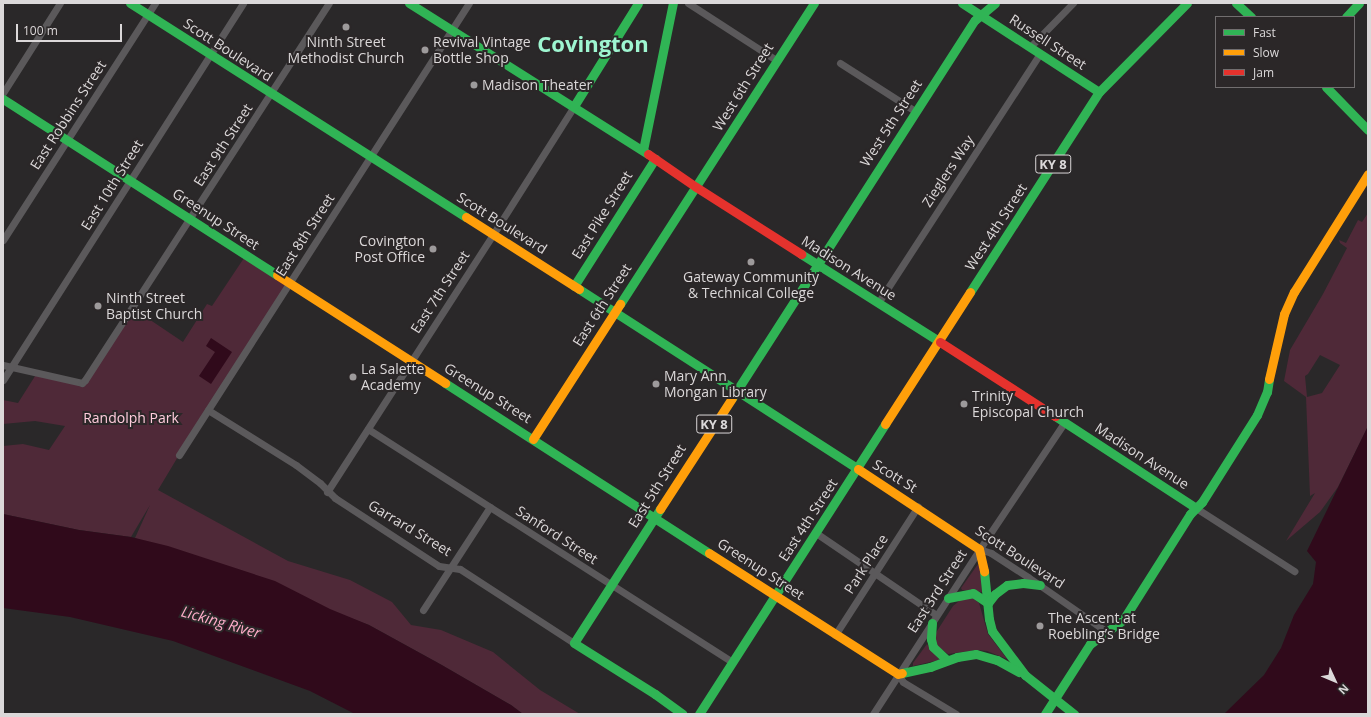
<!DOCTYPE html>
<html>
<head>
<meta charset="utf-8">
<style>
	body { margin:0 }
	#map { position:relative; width:1371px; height:717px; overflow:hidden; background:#2a2829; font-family:"Open Sans",sans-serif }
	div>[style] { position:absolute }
	.green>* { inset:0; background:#4f2938 }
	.water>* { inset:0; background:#300a1b }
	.street>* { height:7px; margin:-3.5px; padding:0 3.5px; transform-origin:3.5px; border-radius:3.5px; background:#5b595b }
	.fast>* { height:9px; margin:-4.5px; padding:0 4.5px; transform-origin:4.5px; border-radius:4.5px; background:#30b455 }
	.slow>* { height:9px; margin:-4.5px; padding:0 4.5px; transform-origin:4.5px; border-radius:4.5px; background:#ff9f0a }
	.jam>* { height:9px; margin:-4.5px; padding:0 4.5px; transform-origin:4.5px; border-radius:4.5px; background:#e5322d }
	.dots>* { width:11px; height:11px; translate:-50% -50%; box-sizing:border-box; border:2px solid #2b2728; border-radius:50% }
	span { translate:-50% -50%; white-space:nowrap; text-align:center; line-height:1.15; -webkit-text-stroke:4px #2b2728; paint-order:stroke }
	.shield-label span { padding:1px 3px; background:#2b2728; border:1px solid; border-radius:3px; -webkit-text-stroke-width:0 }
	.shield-label { font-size:13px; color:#dbd8d9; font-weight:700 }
	.poi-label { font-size:14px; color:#dbd8d9 }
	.left { translate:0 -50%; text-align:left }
	.right { translate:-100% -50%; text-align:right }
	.street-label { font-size:14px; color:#dbd8d9 }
	.park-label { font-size:14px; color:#ffccdc }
	.water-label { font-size:15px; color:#feadc9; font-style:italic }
	.town-label { font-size:22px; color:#9ef6d1; font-weight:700 }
	.frame { position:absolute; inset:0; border:4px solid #dbd8d9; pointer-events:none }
	.legend { position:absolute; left:1215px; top:16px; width:140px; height:72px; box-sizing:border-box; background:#2b2728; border:1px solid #716e6f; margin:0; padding:5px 7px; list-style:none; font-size:12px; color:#dbd8d9 }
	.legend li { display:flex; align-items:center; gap:8px; height:20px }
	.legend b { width:20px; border:1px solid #716e6f }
	.north { position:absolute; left:1315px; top:661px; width:40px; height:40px; -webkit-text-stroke:3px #2b2728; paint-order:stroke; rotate:134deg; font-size:11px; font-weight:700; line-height:16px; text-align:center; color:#dbd8d9 }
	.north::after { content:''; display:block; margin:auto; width:14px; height:18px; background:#dbd8d9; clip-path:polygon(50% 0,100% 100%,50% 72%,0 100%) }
	.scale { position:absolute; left:16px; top:24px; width:106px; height:18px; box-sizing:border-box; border:2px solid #dbd8d9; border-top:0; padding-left:5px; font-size:12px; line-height:14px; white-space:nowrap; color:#dbd8d9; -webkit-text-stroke:3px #2b2728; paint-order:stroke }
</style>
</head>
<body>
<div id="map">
	<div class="green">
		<i style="clip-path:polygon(evenodd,1368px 213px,1368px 426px,1338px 487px,1320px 512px,1286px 541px,1315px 493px,1310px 496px,1306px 397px,1284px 381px,1290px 350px,1323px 294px,1347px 248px,1340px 243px,1339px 240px,1346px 243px,1358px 220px,1362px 222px,1368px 213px,1320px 355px,1340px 365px,1322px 393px,1307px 397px,1305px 376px,1308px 374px,1320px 355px)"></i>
		<i style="clip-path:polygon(246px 255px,290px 283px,179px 455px,158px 490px,288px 561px,350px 580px,392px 602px,411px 625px,441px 630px,493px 652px,540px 690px,580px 714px,523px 714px,511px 705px,440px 664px,369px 625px,135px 538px,150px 505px,131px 537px,79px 530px,3px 514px,3px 446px,23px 444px,49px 450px,65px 426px,35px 421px,3px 424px,3px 400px,18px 403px,37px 373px,82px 383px,131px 307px,183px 342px,207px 304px,212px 306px)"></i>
		<i style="clip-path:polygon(978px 564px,981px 573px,982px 592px,962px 590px,961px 588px)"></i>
		<i style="clip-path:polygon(970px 596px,979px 603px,988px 634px,1007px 659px,987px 651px,976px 650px,948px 654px,937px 646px,935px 635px,937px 631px,953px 606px,963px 598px)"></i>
		<i style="clip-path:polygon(927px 644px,939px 659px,939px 660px,913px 666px,913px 663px)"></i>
	</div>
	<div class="water">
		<i style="clip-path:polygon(211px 338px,232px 352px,211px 384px,199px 376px,215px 352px,206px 346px)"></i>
		<i style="clip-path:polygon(1368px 426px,1368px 714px,1224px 714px,1264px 675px,1281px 648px,1294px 615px,1313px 584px,1316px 562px,1307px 551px)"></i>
		<i style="clip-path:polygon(3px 514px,79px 530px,131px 537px,168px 546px,275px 581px,330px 609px,369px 625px,440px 664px,511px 705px,523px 714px,355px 714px,310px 691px,173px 641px,70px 617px,3px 608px)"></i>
	</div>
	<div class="street">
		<i style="left:688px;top:3px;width:105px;rotate:32.9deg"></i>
		<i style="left:1030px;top:47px;width:62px;rotate:-45.7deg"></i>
		<i style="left:840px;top:63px;width:89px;rotate:32.6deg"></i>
		<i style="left:3px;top:93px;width:107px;rotate:-57.7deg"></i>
		<i style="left:3px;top:240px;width:282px;rotate:-57.3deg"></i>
		<i style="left:878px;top:303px;width:297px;rotate:-57deg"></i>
		<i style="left:3px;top:365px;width:81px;rotate:12.8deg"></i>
		<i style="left:82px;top:383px;width:4px;rotate:-45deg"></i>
		<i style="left:85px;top:380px;width:449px;rotate:-57.1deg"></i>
		<i style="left:3px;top:380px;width:447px;rotate:-57.5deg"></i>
		<i style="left:208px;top:410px;width:104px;rotate:32deg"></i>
		<i style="left:296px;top:465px;width:30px;rotate:37deg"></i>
		<i style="left:320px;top:483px;width:21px;rotate:45deg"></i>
		<i style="left:335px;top:498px;width:124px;rotate:33.2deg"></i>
		<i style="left:439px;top:566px;width:21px;rotate:8deg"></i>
		<i style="left:460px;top:569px;width:136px;rotate:33deg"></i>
		<i style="left:368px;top:429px;width:432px;rotate:32.6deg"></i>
		<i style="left:179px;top:455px;width:537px;rotate:-57.32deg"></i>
		<i style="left:327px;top:492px;width:314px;rotate:-57.2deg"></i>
		<i style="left:497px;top:228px;width:144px;rotate:-57.7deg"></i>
		<i style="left:1196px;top:508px;width:117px;rotate:32.7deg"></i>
		<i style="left:816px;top:533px;width:145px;rotate:34.3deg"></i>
		<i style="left:979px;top:549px;width:13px;rotate:18deg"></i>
		<i style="left:991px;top:553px;width:44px;rotate:33deg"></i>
		<i style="left:1028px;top:577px;width:96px;rotate:34.8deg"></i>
		<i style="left:423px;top:610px;width:123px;rotate:-57deg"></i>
		<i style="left:835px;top:635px;width:153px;rotate:-57.2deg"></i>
		<i style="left:898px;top:674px;width:9px;rotate:58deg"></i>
		<i style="left:903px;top:682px;width:62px;rotate:31.1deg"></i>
		<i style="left:873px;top:714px;width:206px;rotate:-57.1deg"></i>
		<i style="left:985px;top:541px;width:142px;rotate:-56.2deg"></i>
	</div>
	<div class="fast">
		<i style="left:130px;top:3px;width:398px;rotate:32.5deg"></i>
		<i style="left:409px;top:3px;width:283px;rotate:32.3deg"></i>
		<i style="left:962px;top:3px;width:163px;rotate:33deg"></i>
		<i style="left:1236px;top:3px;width:21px;rotate:43deg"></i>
		<i style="left:1346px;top:17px;width:19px;rotate:-47deg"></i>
		<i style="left:1326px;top:87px;width:60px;rotate:45.7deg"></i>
		<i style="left:3px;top:99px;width:326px;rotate:32.7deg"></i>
		<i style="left:574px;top:106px;width:121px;rotate:-58.1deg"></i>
		<i style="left:643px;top:150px;width:150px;rotate:-78.5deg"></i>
		<i style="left:801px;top:254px;width:165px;rotate:32.3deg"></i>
		<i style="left:574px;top:286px;width:151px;rotate:-57.5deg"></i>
		<i style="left:579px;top:289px;width:332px;rotate:32.8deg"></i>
		<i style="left:970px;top:292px;width:238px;rotate:-57.2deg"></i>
		<i style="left:1099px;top:92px;width:125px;rotate:-45.3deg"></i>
		<i style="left:620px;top:304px;width:358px;rotate:-57.2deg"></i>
		<i style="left:445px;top:383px;width:314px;rotate:32.8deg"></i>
		<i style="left:732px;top:398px;width:449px;rotate:-57.3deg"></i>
		<i style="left:975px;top:20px;width:26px;rotate:-40deg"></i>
		<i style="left:1055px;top:416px;width:168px;rotate:33.1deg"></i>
		<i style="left:660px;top:509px;width:159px;rotate:122.7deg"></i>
		<i style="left:574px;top:643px;width:96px;rotate:32.2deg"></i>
		<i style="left:655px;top:694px;width:34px;rotate:36deg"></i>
		<i style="left:984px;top:571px;width:48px;rotate:84.1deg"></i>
		<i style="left:989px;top:619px;width:12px;rotate:76deg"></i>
		<i style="left:992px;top:631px;width:55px;rotate:53.1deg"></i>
		<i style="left:1025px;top:675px;width:63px;rotate:38.5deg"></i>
		<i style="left:948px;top:598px;width:25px;rotate:-11deg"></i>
		<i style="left:973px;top:593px;width:18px;rotate:34deg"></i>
		<i style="left:988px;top:603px;width:11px;rotate:-52deg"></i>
		<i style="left:995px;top:594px;width:15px;rotate:-37deg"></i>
		<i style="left:1007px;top:585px;width:16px;rotate:-7deg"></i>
		<i style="left:1023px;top:583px;width:17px;rotate:7deg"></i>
		<i style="left:932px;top:623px;width:16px;rotate:94deg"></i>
		<i style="left:931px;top:639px;width:8px;rotate:76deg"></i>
		<i style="left:933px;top:647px;width:19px;rotate:43deg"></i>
		<i style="left:902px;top:673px;width:29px;rotate:-12deg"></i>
		<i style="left:930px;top:667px;width:29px;rotate:-20deg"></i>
		<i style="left:957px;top:657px;width:19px;rotate:-9deg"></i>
		<i style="left:976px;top:654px;width:22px;rotate:16deg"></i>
		<i style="left:997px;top:660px;width:25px;rotate:29deg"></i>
		<i style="left:699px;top:714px;width:345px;rotate:-57.3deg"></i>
		<i style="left:1045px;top:714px;width:83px;rotate:-57.3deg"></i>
		<i style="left:1090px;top:644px;width:41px;rotate:-36deg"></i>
		<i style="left:1123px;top:620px;width:125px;rotate:-57.7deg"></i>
		<i style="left:1190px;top:514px;width:17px;rotate:-45deg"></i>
		<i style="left:1202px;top:502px;width:103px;rotate:-57.7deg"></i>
		<i style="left:1257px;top:415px;width:25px;rotate:-67deg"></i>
		<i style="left:1267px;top:392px;width:13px;rotate:-81deg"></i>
	</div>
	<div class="slow">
		<i style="left:466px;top:217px;width:134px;rotate:32.5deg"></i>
		<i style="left:277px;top:275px;width:200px;rotate:32.7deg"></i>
		<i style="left:1269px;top:379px;width:67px;rotate:-77deg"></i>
		<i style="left:1284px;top:314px;width:24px;rotate:-66deg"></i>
		<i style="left:1294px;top:292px;width:139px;rotate:-57.9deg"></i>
		<i style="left:885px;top:424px;width:157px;rotate:-57.2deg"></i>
		<i style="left:533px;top:439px;width:161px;rotate:-57.2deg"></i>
		<i style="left:858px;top:469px;width:145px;rotate:33.5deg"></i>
		<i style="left:979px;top:549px;width:23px;rotate:77deg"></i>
		<i style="left:660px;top:509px;width:132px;rotate:-57deg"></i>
		<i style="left:709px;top:553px;width:224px;rotate:32.6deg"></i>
		<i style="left:898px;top:674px;width:4px;rotate:-14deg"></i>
	</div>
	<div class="jam">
		<i style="left:648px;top:154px;width:58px;rotate:34.5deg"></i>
		<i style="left:696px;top:187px;width:125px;rotate:32.5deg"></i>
		<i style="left:940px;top:342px;width:137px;rotate:32.8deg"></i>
	</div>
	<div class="dots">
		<i style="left:346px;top:27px;background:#9d9a9b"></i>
		<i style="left:425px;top:50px;background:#9d9a9b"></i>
		<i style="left:474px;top:85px;background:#9d9a9b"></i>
		<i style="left:433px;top:249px;background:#9d9a9b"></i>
		<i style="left:751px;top:262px;background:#9d9a9b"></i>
		<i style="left:98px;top:306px;background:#9d9a9b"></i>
		<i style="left:353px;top:377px;background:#9d9a9b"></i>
		<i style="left:656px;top:384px;background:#9d9a9b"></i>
		<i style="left:964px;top:404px;background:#9d9a9b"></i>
		<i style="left:1040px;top:626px;background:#9d9a9b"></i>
	</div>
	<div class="shield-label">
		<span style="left:1053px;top:164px">KY 8</span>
		<span style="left:714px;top:424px">KY 8</span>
	</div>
	<div class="poi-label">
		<span style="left:346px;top:50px">Ninth Street<br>Methodist Church</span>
		<span class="left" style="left:433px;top:50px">Revival Vintage<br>Bottle Shop</span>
		<span class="left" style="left:482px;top:85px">Madison Theater</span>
		<span class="right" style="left:425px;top:249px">Covington<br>Post Office</span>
		<span style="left:751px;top:285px">Gateway Community<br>&amp; Technical College</span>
		<span class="left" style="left:106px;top:306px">Ninth Street<br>Baptist Church</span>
		<span class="left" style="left:361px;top:377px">La Salette<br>Academy</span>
		<span class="left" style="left:664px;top:384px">Mary Ann<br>Mongan Library</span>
		<span class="left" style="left:972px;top:404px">Trinity<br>Episcopal Church</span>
		<span class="left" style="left:1048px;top:626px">The Ascent at<br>Roebling’s Bridge</span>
	</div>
	<div class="street-label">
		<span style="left:1048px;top:42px;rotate:33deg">Russell Street</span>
		<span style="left:228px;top:50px;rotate:33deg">Scott Boulevard</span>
		<span style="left:743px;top:87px;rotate:-58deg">West 6th Street</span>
		<span style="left:68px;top:115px;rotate:-57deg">East Robbins Street</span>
		<span style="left:891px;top:123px;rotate:-57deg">West 5th Street</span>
		<span style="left:223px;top:145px;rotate:-57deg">East 9th Street</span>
		<span style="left:948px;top:171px;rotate:-57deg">Zieglers Way</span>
		<span style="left:112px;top:185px;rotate:-58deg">East 10th Street</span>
		<span style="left:602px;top:215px;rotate:-58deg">East Pike Street</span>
		<span style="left:216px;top:219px;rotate:33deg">Greenup Street</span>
		<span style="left:502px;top:223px;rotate:32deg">Scott Boulevard</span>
		<span style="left:996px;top:227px;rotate:-57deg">West 4th Street</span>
		<span style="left:305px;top:235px;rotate:-57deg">East 8th Street</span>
		<span style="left:849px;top:268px;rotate:32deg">Madison Avenue</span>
		<span style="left:440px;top:292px;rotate:-57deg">East 7th Street</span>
		<span style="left:602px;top:305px;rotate:-57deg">East 6th Street</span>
		<span style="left:488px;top:393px;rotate:32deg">Greenup Street</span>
		<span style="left:1142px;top:456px;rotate:33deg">Madison Avenue</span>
		<span style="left:895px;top:476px;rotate:32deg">Scott St</span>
		<span style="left:657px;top:486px;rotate:-58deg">East 5th Street</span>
		<span style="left:808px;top:520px;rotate:-57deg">East 4th Street</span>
		<span style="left:410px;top:528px;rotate:31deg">Garrard Street</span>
		<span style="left:557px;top:535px;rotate:33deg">Sanford Street</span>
		<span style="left:1020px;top:557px;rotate:33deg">Scott Boulevard</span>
		<span style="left:866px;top:564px;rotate:-57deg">Park Place</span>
		<span style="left:761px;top:569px;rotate:33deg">Greenup Street</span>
		<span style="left:937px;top:591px;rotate:-57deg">East 3rd Street</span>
	</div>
	<div class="park-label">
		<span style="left:131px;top:418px">Randolph Park</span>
	</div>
	<div class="water-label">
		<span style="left:221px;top:622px;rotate:16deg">Licking River</span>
	</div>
	<div class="town-label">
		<span style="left:593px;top:44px">Covington</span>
	</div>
	<div class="frame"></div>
	<ul class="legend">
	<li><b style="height:5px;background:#30b455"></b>Fast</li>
	<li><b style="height:5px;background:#ff9f0a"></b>Slow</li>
	<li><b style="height:5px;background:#e5322d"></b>Jam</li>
	</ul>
	<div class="north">N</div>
	<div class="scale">100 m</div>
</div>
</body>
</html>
